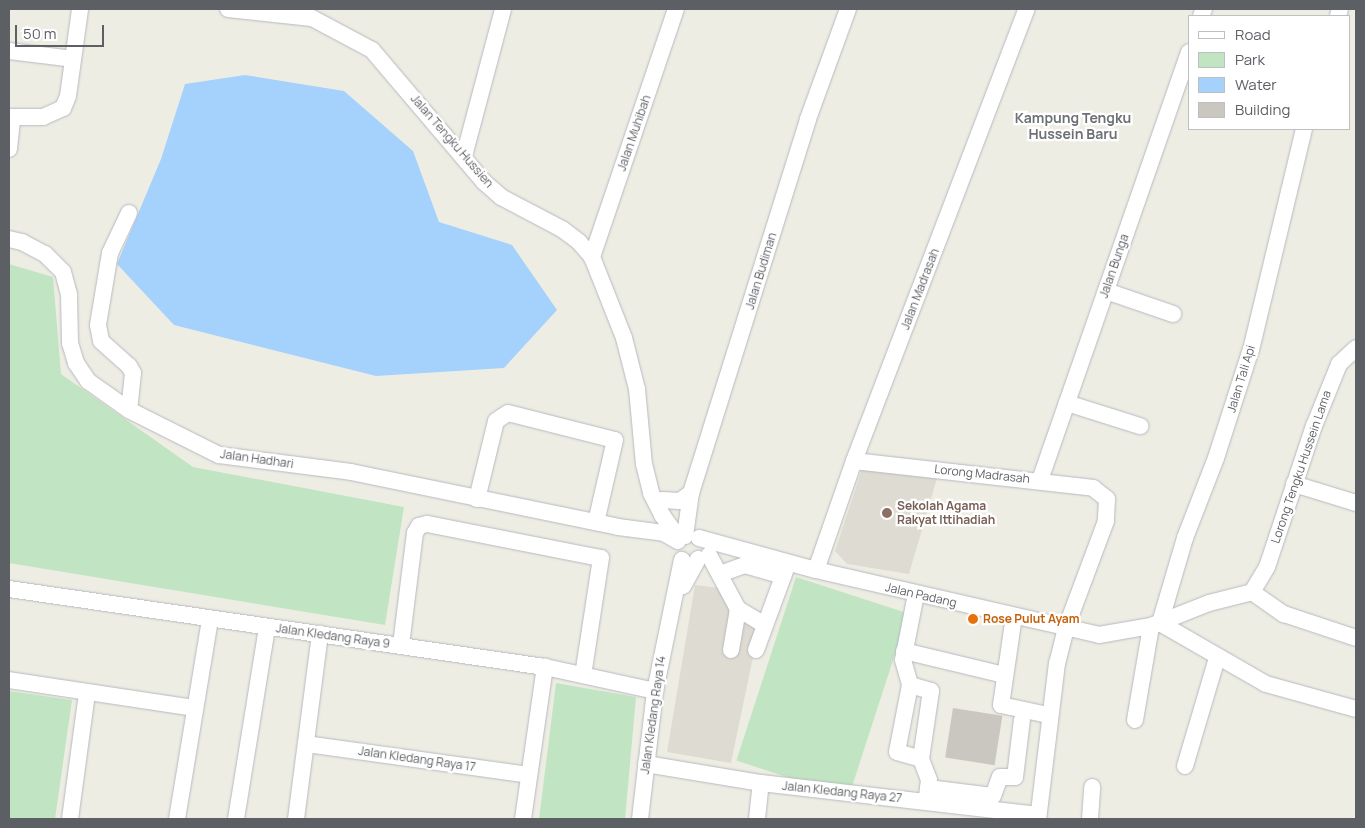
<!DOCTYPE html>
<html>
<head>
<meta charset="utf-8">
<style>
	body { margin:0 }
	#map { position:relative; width:1365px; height:828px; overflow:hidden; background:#eeede4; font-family:Manrope,sans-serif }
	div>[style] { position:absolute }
	.education>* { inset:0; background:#dedcd2 }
	.green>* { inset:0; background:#c1e5c3; transform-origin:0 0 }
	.water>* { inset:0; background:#a5d1fd }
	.building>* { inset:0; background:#cac7c1; transform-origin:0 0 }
	.roads { filter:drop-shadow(0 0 1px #b6b9be) drop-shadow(0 0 1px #b6b9be) }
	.minor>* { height:16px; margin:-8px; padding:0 8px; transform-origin:8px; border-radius:8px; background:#fff }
	.dots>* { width:14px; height:14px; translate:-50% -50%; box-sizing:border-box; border:2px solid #fff; border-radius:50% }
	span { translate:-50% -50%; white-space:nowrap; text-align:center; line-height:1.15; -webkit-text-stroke:4.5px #fff; paint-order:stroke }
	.street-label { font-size:12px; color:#5c5f64 }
	.education-label { font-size:12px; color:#785e54; font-weight:700 }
	.left { translate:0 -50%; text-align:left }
	.food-label { font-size:12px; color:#c56008; font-weight:700 }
	.neighbourhood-label { font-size:14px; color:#6d7176; font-weight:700 }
	.frame { position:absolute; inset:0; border:10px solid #5c5f64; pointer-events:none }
	.legend { position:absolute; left:1188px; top:15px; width:162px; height:115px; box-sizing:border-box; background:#fff; border:1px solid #bebfc1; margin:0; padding:6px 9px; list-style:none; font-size:15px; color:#5c5f64 }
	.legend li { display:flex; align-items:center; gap:10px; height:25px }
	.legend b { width:25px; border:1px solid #bebfc1 }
	.scale { position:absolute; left:15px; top:25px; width:89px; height:22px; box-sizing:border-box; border:2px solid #5c5f64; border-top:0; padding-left:6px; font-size:15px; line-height:18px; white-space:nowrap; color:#5c5f64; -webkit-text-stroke:4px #fff; paint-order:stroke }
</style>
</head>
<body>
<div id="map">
	<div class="education">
		<i style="clip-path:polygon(863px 466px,938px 475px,909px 574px,847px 564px,835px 551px)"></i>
		<i style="clip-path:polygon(695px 585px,728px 589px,758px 633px,731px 763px,667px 752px)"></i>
	</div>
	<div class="green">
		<i style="clip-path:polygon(9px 264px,53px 277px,61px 374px,193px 467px,404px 507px,385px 625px,9px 563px)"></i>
		<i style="left:796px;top:577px;width:118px;height:193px;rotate:18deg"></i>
		<i style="clip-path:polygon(556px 683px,636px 697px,625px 819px,539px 819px)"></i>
		<i style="clip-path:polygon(9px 691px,72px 700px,55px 819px,9px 819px)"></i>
	</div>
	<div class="water">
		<i style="clip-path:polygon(245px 75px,344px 91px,413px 151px,439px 222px,512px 245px,557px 310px,504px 368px,376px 376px,174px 325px,117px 264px,161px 159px,185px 84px)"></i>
	</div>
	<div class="building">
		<i style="left:953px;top:708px;width:50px;height:50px;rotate:9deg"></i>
	</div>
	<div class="roads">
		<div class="minor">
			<i style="left:228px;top:9px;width:84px;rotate:6.1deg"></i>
			<i style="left:312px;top:18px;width:68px;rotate:28.1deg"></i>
			<i style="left:372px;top:50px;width:173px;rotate:49.7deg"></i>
			<i style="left:484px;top:182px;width:23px;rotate:41deg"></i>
			<i style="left:501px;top:197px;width:69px;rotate:27.7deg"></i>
			<i style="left:562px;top:229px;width:21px;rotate:37deg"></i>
			<i style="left:579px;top:242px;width:20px;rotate:49deg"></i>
			<i style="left:592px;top:257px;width:87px;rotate:68.4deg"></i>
			<i style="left:624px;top:338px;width:53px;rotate:75.7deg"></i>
			<i style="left:637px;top:389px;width:75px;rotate:84.7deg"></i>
			<i style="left:644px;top:464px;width:30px;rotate:76deg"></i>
			<i style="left:651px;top:493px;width:25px;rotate:63deg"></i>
			<i style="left:662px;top:515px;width:29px;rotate:54deg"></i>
			<i style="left:1201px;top:16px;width:8px;rotate:-67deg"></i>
			<i style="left:1338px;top:16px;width:7px;rotate:-74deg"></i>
			<i style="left:9px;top:51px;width:64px;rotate:7.1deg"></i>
			<i style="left:9px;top:117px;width:34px"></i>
			<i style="left:43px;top:117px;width:22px;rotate:-24deg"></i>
			<i style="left:63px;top:108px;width:13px;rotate:-67deg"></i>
			<i style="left:68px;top:96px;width:88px;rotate:-82.1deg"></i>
			<i style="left:1304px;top:129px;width:226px;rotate:103.5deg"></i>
			<i style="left:1251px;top:349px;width:114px;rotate:107.8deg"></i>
			<i style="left:1216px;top:458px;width:86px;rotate:111.2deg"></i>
			<i style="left:1185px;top:538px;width:89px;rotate:106.4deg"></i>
			<i style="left:1160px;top:623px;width:122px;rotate:29.9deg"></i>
			<i style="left:1266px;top:684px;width:93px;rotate:15.5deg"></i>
			<i style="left:9px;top:149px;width:31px;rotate:-84deg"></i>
			<i style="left:464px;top:156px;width:152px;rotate:-75.1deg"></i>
			<i style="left:129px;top:213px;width:44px;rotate:115.4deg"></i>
			<i style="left:110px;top:253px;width:73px;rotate:99.5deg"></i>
			<i style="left:98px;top:325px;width:16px;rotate:79deg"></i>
			<i style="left:101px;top:341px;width:38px;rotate:42deg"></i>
			<i style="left:129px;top:366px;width:8px;rotate:60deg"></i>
			<i style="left:133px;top:373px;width:37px;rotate:96deg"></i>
			<i style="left:9px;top:239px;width:13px;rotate:13deg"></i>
			<i style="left:22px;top:242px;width:26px;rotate:28deg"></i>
			<i style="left:45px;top:254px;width:25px;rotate:45deg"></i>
			<i style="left:63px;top:272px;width:24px;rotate:75deg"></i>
			<i style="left:69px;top:295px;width:48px;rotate:88.8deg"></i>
			<i style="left:70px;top:343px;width:21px;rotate:73deg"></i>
			<i style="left:76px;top:363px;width:22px;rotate:56deg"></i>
			<i style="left:88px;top:381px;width:50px;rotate:35.3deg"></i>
			<i style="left:129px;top:410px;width:101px;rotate:26.6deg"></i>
			<i style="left:219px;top:455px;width:133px;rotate:7.3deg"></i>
			<i style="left:351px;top:472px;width:273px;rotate:11.6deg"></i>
			<i style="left:618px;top:527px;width:46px;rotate:7.4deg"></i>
			<i style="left:664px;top:533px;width:16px;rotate:30deg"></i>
			<i style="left:592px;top:257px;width:262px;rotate:-71.3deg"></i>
			<i style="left:1106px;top:291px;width:71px;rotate:18.9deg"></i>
			<i style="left:1067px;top:403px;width:77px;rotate:17.5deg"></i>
			<i style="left:854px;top:461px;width:241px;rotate:6.4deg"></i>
			<i style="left:1093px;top:488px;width:18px;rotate:38deg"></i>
			<i style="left:1107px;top:499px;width:22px;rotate:93deg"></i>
			<i style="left:1106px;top:521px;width:114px;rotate:110.5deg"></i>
			<i style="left:1066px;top:628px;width:36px;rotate:104deg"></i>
			<i style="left:1057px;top:663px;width:157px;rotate:96.9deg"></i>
			<i style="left:1040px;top:480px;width:453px;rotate:-70.8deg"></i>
			<i style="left:1294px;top:484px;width:65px;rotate:17deg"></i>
			<i style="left:477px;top:499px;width:80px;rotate:-76.3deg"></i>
			<i style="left:496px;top:421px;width:14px;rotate:-34deg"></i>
			<i style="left:508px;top:413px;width:110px;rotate:14.2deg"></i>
			<i style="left:615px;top:440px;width:84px;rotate:103deg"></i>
			<i style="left:662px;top:500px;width:18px;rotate:3deg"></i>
			<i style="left:680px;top:501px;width:14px;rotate:-36deg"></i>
			<i style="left:685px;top:536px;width:43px;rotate:-82.1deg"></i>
			<i style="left:691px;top:493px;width:392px;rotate:-72.6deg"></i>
			<i style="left:808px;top:119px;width:117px;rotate:-70deg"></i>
			<i style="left:699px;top:538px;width:121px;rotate:15.3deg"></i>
			<i style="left:816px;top:570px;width:290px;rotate:12.9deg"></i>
			<i style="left:1099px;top:635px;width:53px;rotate:-9.8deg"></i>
			<i style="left:1151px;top:626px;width:62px;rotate:-21.6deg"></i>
			<i style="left:1209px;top:603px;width:44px;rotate:-14.3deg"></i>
			<i style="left:709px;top:555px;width:61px;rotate:61.8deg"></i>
			<i style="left:738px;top:609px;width:31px;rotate:31deg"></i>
			<i style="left:816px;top:570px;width:115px;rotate:-70.8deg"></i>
			<i style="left:854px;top:461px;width:484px;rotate:-69.1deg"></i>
			<i style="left:720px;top:574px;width:27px;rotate:-20deg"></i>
			<i style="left:745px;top:565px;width:40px;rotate:16deg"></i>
			<i style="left:683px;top:586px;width:31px;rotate:-61deg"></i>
			<i style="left:9px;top:589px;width:542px;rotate:8.28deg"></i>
			<i style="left:545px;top:667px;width:113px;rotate:12.3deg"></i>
			<i style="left:1252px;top:592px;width:29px;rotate:-59deg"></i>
			<i style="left:1267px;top:567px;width:149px;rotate:-71.6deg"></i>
			<i style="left:1314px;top:426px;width:67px;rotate:-68deg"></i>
			<i style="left:1339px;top:364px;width:23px;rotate:-43deg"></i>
			<i style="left:1252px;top:592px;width:39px;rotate:35deg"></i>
			<i style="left:1284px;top:614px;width:76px;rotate:18.4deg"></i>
			<i style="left:916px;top:594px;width:67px;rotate:101.1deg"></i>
			<i style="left:903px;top:660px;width:26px;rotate:74deg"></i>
			<i style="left:910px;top:685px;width:68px;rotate:101deg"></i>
			<i style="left:897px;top:752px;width:25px;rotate:16deg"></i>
			<i style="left:1014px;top:616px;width:90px;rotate:98.3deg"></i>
			<i style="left:1001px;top:705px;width:48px;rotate:12deg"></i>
			<i style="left:401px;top:645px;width:113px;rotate:-82.9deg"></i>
			<i style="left:415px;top:533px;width:8px;rotate:-60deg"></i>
			<i style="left:419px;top:526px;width:8px;rotate:-14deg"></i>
			<i style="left:427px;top:524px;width:177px;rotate:11.1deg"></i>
			<i style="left:601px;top:558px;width:118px;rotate:98.7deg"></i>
			<i style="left:731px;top:650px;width:42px;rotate:-80.3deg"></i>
			<i style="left:756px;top:650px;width:93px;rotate:-69.8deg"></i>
			<i style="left:904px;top:651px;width:103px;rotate:13.5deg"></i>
			<i style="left:9px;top:680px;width:187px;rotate:8.6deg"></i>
			<i style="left:910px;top:685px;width:22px;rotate:16deg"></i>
			<i style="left:931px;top:691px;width:69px;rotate:98.4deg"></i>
			<i style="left:921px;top:759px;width:22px;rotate:69deg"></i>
			<i style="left:929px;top:780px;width:17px;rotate:97deg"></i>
			<i style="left:1135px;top:720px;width:95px;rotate:-80.3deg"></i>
			<i style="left:306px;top:744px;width:224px;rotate:7.9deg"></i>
			<i style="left:646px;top:764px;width:117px;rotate:9.4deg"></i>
			<i style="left:761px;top:783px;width:279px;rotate:6.6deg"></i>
			<i style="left:1185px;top:766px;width:113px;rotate:-73.5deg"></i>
			<i style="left:928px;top:788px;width:65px;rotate:7deg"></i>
			<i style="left:993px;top:796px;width:20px;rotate:-70deg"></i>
			<i style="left:1000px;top:777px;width:15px"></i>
			<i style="left:1015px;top:777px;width:58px;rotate:-83.1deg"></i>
			<i style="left:70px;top:819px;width:127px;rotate:-82.3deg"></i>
			<i style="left:177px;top:819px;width:202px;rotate:-80.6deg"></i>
			<i style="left:236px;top:819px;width:194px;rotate:-80.8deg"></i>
			<i style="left:296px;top:819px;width:187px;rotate:-82.6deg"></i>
			<i style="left:523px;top:819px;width:154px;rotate:-81.8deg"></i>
			<i style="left:640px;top:819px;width:129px;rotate:-83.3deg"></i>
			<i style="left:655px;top:691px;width:134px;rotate:-78.4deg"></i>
			<i style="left:757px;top:819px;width:36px;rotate:-84deg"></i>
			<i style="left:1090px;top:819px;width:32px;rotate:-86deg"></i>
		</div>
	</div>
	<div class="dots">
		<i style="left:887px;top:513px;background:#8d6e63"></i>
		<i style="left:973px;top:619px;background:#e8710a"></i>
	</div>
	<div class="street-label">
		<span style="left:634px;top:133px;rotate:-71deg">Jalan Muhibah</span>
		<span style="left:452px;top:141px;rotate:49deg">Jalan Tengku Hussien</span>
		<span style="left:1114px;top:266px;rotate:-71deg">Jalan Bunga</span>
		<span style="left:761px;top:271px;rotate:-73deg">Jalan Budiman</span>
		<span style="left:920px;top:289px;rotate:-69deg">Jalan Madrasah</span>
		<span style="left:1241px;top:379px;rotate:-73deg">Jalan Tali Api</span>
		<span style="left:257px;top:459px;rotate:8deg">Jalan Hadhari</span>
		<span style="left:1301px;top:467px;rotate:-71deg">Lorong Tengku Hussein Lama</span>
		<span style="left:982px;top:474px;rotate:6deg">Lorong Madrasah</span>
		<span style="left:921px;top:595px;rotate:13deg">Jalan Padang</span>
		<span style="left:333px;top:636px;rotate:8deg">Jalan Kledang Raya 9</span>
		<span style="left:653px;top:715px;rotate:-82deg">Jalan Kledang Raya 14</span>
		<span style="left:417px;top:759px;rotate:8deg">Jalan Kledang Raya 17</span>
		<span style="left:842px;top:792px;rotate:6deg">Jalan Kledang Raya 27</span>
	</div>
	<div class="education-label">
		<span class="left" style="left:897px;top:513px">Sekolah Agama<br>Rakyat Ittihadiah</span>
	</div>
	<div class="food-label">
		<span class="left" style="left:983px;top:619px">Rose Pulut Ayam</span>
	</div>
	<div class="neighbourhood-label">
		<span style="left:1073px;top:126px">Kampung Tengku<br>Hussein Baru</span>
	</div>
	<div class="frame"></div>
	<ul class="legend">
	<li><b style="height:6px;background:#fff"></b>Road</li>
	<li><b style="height:14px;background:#c1e5c3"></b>Park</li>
	<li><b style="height:14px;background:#a5d1fd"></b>Water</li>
	<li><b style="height:14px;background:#cac7c1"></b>Building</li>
	</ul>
	<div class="scale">50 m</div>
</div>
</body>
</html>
